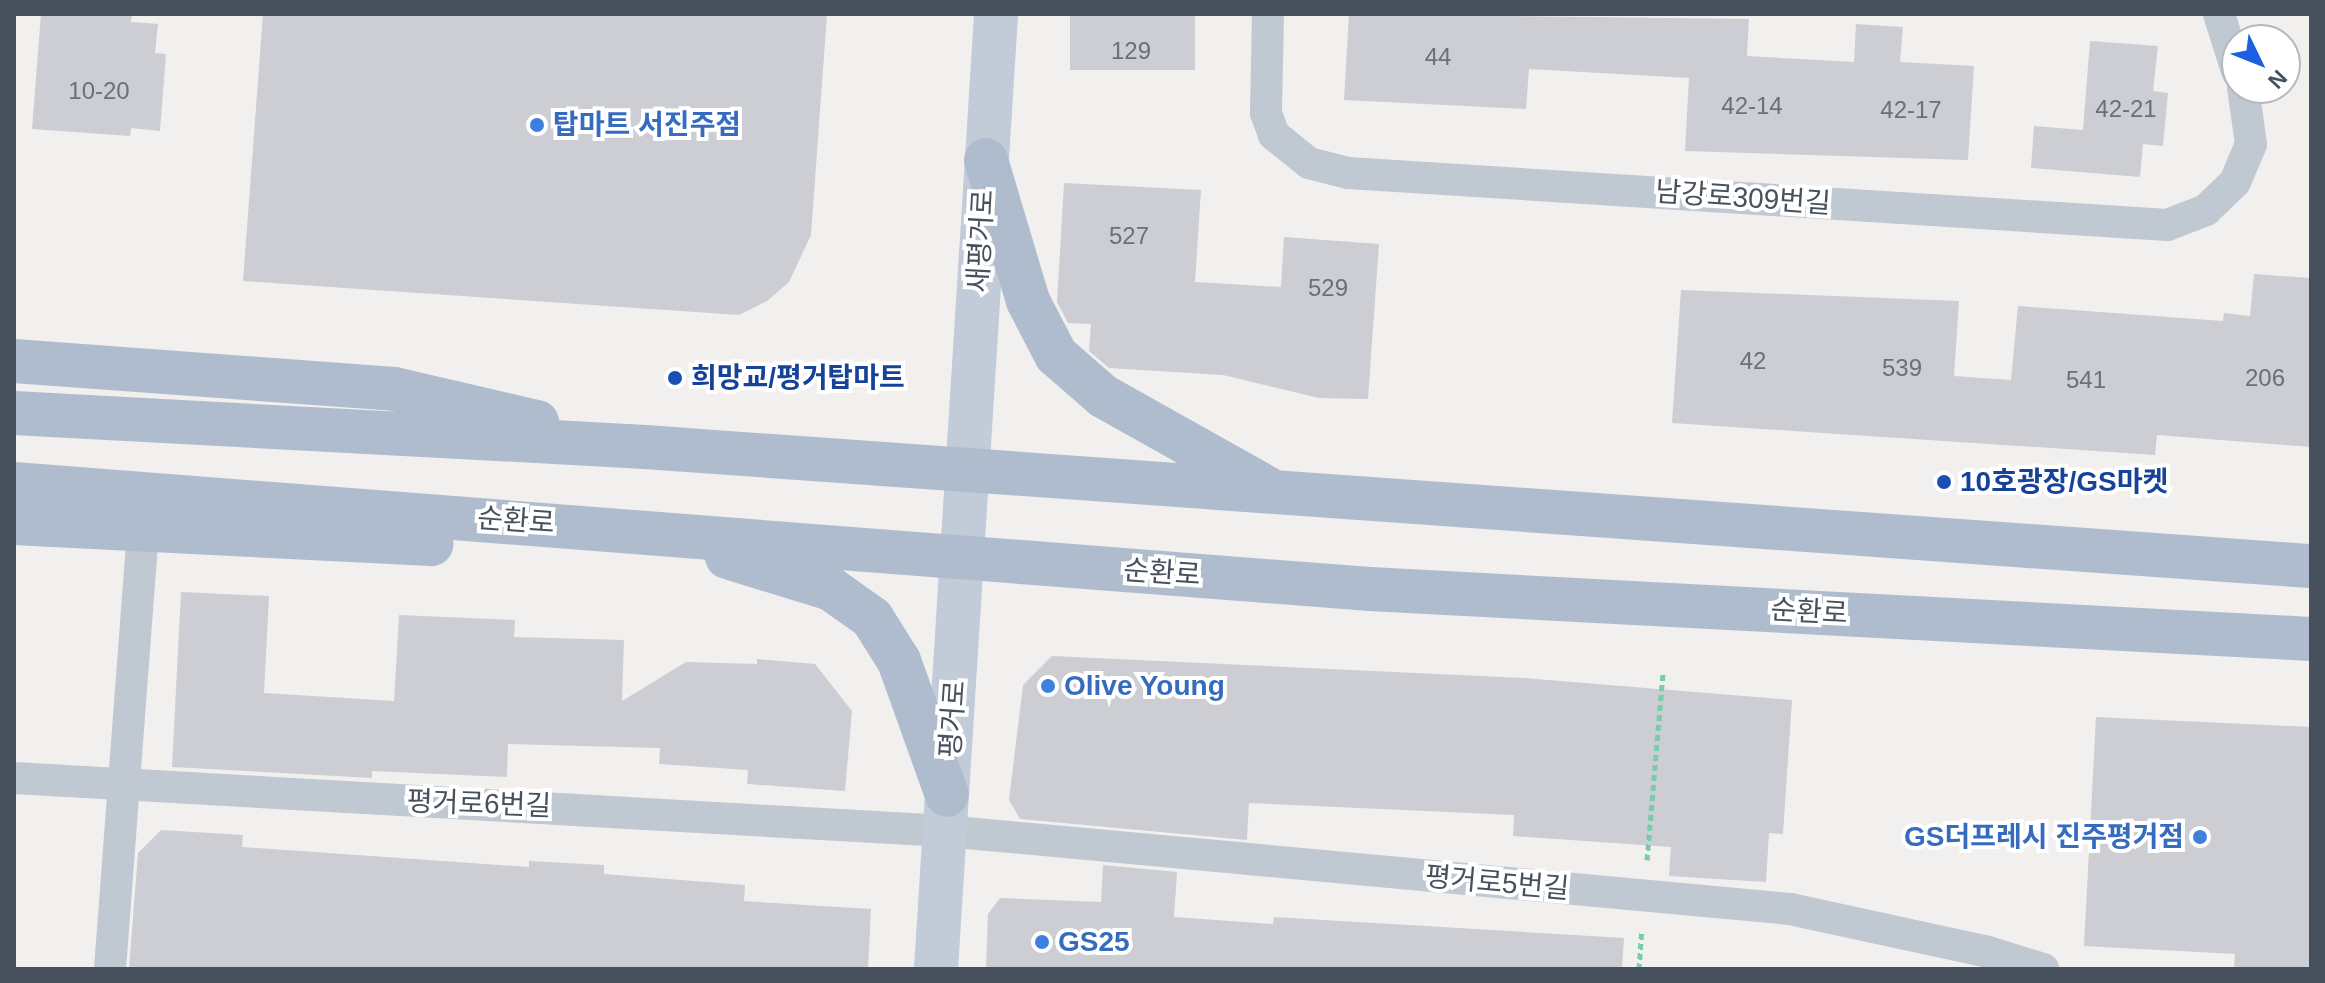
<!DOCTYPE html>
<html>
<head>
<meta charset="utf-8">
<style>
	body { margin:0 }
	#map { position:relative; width:2325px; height:983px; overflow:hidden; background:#f2efef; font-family:Helvetica,"Noto Sans KR",sans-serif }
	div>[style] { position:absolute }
	.building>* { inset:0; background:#ccced4; transform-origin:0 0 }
	.path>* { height:5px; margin-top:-2.5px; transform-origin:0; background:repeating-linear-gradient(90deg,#7ca 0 6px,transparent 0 10px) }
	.street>* { height:32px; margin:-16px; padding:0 16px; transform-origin:16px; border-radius:16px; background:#c0c8d1 }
	.secondary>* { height:44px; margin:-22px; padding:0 22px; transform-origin:22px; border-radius:22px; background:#c2cbd8 }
	.primary>* { height:44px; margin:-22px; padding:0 22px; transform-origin:22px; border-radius:22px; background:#afbcce }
	.dots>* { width:22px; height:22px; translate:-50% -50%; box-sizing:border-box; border:4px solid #fff; border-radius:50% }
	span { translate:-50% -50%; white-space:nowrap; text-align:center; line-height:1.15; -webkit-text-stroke:8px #fff; paint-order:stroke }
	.number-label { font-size:24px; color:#68707b }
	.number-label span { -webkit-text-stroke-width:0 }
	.shop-label { font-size:28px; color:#366cbe; font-weight:700 }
	.left { translate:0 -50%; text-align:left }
	.right { translate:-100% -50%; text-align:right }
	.street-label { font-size:28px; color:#47515d }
	.transit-label { font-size:28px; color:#164399; font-weight:700 }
	.frame { position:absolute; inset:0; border:16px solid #47515d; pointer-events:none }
	.north { position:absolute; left:2221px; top:24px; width:80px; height:80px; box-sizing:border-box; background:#fff; border:2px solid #b5b9be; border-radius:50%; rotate:133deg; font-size:22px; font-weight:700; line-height:32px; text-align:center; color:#47515d }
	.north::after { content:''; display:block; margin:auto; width:28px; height:36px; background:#1b60e0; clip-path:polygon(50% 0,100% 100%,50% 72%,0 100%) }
</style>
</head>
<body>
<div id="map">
	<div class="building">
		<i style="clip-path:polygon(41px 14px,132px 14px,131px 22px,158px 24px,155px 53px,166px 54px,160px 131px,131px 128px,130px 136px,32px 129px)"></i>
		<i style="clip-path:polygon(263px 14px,827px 14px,811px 235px,789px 282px,767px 301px,739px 315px,243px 281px)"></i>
		<i style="left:1070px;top:14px;width:125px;height:56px"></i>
		<i style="clip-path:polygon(1349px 14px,1749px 19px,1747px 56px,1854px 62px,1856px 24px,1903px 27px,1900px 62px,1974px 66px,1968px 160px,1685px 151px,1689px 78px,1529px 69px,1526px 109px,1344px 100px)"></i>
		<i style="clip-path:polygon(2090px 41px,2158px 46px,2153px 91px,2168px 93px,2163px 146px,2143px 144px,2140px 177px,2031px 168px,2034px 126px,2083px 130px)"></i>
		<i style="clip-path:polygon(1064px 183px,1201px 190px,1195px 282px,1281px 287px,1284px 237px,1379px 244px,1368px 399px,1319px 398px,1223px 375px,1109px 368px,1089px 351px,1091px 324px,1068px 323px,1057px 302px)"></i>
		<i style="clip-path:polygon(2254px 274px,2311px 278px,2311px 447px,2157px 435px,2155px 455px,1672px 423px,1681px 290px,1959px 301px,1954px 376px,2011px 380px,2018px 306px,2223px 321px,2224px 313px,2250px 316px)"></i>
		<i style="clip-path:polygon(181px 592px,269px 596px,264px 693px,394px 701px,399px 615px,515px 620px,514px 637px,624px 640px,622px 701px,686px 662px,757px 664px,757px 659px,815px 664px,852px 711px,845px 791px,747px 784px,748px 770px,659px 764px,660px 748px,508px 744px,507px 777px,372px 771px,372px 778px,172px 767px)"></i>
		<i style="clip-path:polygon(1052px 656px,1524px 678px,1792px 700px,1783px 834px,1769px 833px,1766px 882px,1669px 876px,1671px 847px,1513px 836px,1514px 815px,1249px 803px,1247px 840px,1020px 819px,1009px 800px,1023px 685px)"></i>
		<i style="clip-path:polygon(2096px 717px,2311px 727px,2311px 969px,2234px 969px,2235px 954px,2084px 946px)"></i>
		<i style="clip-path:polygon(161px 830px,243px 835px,242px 847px,529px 867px,529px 861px,604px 865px,604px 874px,745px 885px,744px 901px,871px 909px,868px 969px,129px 969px,138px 853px)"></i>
		<i style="clip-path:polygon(1103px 865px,1177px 872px,1174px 917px,1273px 924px,1274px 917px,1624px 938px,1622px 969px,986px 969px,988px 914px,1000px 898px,1101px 902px)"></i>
	</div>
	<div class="path">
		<i style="left:1647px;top:860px;width:189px;rotate:-85.1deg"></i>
		<i style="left:1639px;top:969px;width:39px;rotate:-86deg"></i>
	</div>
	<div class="street">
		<i style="left:1268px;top:14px;width:99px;rotate:91.2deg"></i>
		<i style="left:1266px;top:113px;width:23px;rotate:70deg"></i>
		<i style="left:1274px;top:135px;width:45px;rotate:38.7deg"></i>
		<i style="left:1309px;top:163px;width:40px;rotate:14.4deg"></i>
		<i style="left:1348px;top:173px;width:821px;rotate:3.63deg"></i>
		<i style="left:2167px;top:225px;width:42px;rotate:-21deg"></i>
		<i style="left:2206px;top:210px;width:40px;rotate:-44deg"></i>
		<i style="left:2235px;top:182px;width:41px;rotate:-67.2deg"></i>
		<i style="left:2251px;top:144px;width:57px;rotate:-98.1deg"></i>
		<i style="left:2219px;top:14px;width:60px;rotate:72.5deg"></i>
		<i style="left:14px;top:778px;width:933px;rotate:3.26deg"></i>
		<i style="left:945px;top:831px;width:849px;rotate:5.27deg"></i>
		<i style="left:1790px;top:909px;width:199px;rotate:12.2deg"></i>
		<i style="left:1985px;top:951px;width:61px;rotate:17.2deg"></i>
		<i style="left:110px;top:969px;width:439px;rotate:-85.7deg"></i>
	</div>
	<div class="secondary">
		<i style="left:936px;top:969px;width:957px;rotate:-86.4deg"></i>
	</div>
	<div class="primary">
		<i style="left:986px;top:160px;width:147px;rotate:73.4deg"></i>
		<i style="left:1028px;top:301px;width:61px;rotate:62.6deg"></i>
		<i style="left:1056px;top:355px;width:62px;rotate:41.1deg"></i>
		<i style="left:1103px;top:396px;width:188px;rotate:29.3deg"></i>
		<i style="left:14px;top:361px;width:381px;rotate:4.2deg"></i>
		<i style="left:394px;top:389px;width:147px;rotate:13deg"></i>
		<i style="left:14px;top:413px;width:632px;rotate:3.08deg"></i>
		<i style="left:645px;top:447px;width:1670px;rotate:4.09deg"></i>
		<i style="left:14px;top:484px;width:1360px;rotate:4.43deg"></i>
		<i style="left:1370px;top:589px;width:942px;rotate:3.04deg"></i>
		<i style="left:14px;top:523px;width:418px;rotate:2.9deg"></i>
		<i style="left:727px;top:557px;width:109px;rotate:17.1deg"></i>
		<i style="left:831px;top:589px;width:50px;rotate:35.3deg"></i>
		<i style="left:872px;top:618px;width:51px;rotate:57.9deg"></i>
		<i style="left:899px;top:661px;width:142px;rotate:70.3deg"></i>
	</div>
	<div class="dots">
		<i style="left:537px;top:125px;background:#3f7fe0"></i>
		<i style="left:675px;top:378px;background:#1a4fb4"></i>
		<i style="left:1944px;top:482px;background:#1a4fb4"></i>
		<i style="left:1048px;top:686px;background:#3f7fe0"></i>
		<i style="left:2200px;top:837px;background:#3f7fe0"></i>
		<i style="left:1042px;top:942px;background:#3f7fe0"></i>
	</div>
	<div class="number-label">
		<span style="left:1131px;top:51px">129</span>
		<span style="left:1438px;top:57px">44</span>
		<span style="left:99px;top:91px">10-20</span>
		<span style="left:1752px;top:106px">42-14</span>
		<span style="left:2126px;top:109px">42-21</span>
		<span style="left:1911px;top:110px">42-17</span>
		<span style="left:1129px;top:236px">527</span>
		<span style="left:1328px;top:288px">529</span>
		<span style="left:1753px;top:361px">42</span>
		<span style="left:1902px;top:368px">539</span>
		<span style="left:2265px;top:378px">206</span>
		<span style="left:2086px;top:380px">541</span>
	</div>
	<div class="shop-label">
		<span class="left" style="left:553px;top:125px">탑마트 서진주점</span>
		<span class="left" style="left:1064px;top:686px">Olive Young</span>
		<span class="right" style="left:2184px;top:837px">GS더프레시 진주평거점</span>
		<span class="left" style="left:1058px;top:942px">GS25</span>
	</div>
	<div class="street-label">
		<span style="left:1743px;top:198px;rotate:4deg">남강로309번길</span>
		<span style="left:981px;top:241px;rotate:-87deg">새평거로</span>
		<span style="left:516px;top:521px;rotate:4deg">순환로</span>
		<span style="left:1162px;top:573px;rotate:4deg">순환로</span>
		<span style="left:1809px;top:612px;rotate:3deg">순환로</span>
		<span style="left:953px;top:719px;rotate:-86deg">평거로</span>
		<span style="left:479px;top:804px;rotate:2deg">평거로6번길</span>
		<span style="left:1497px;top:883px;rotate:5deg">평거로5번길</span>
	</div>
	<div class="transit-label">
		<span class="left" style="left:691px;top:378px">희망교/평거탑마트</span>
		<span class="left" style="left:1960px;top:482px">10호광장/GS마켓</span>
	</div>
	<div class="frame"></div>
	<div class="north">N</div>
</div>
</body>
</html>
